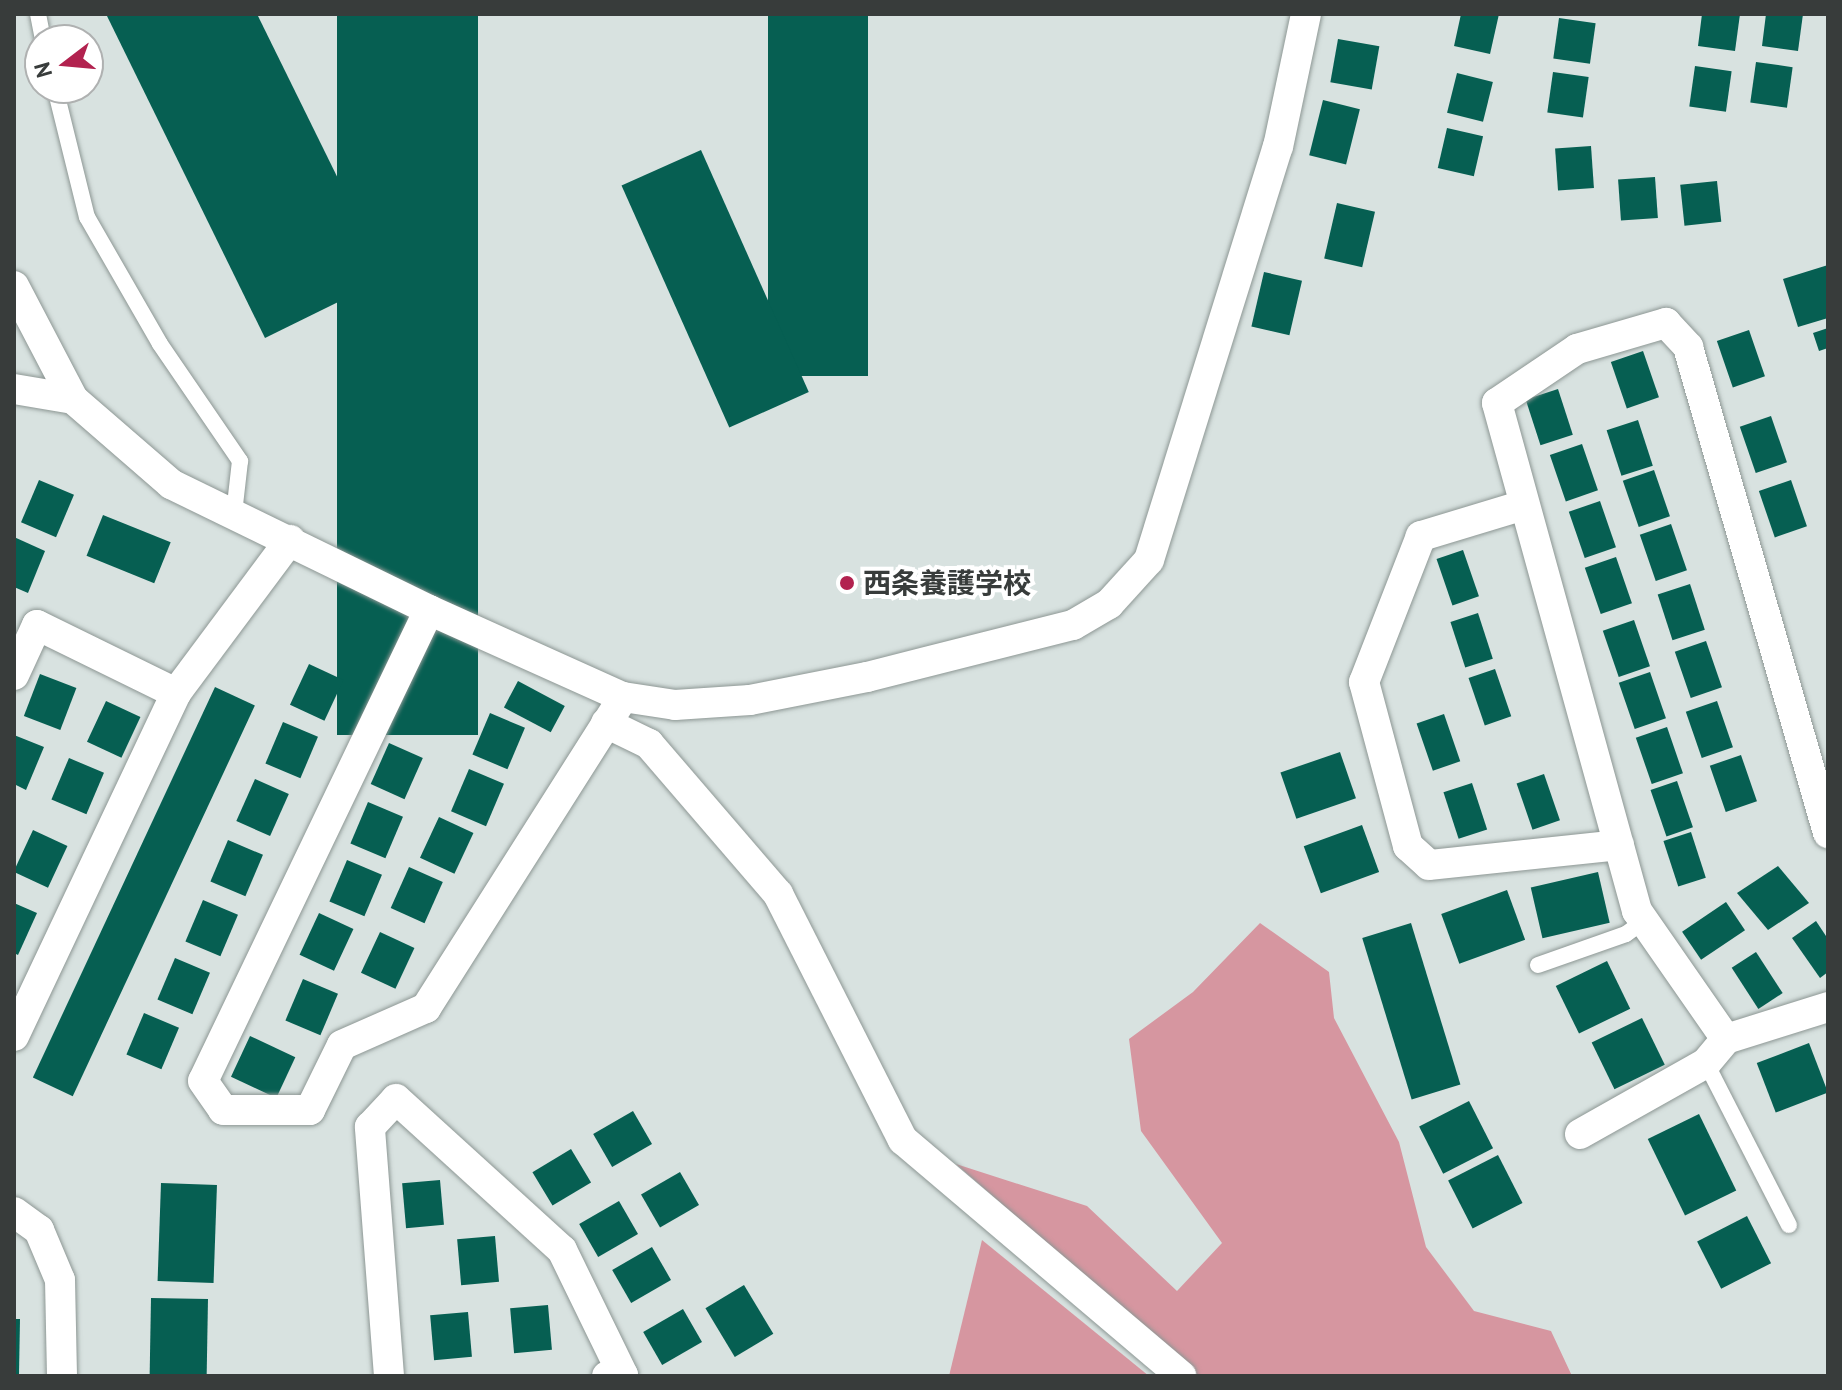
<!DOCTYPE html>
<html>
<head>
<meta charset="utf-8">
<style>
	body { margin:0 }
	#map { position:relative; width:1842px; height:1390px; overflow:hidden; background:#d8e2e0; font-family:"PT Sans","Noto Sans JP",sans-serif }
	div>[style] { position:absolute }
	.forest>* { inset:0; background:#d696a0 }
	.building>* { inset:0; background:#065f52; transform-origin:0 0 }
	.roads { filter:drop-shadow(0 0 2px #8d9794) drop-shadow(0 0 2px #8d9794) }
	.service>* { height:16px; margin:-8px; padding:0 8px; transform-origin:8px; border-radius:8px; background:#fff }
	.minor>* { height:30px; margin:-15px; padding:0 15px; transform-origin:15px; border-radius:15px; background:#fff }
	.dots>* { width:22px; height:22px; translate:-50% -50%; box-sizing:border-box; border:4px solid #fff; border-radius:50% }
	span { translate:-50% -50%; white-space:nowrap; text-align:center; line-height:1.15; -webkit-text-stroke:8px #fff; paint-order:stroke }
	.poi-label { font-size:28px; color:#383c3b; font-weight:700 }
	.left { translate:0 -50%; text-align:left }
	.frame { position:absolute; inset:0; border:16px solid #383c3b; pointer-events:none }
	.north { position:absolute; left:24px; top:24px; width:80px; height:80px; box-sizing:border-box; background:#fff; border:2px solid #afb1b1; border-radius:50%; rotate:254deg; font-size:22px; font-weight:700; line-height:32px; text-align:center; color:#383c3b }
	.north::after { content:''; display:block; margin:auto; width:28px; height:36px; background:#b2224f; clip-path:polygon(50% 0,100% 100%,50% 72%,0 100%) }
</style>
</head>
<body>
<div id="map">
	<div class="forest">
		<i style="clip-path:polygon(1260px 923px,1329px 972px,1334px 1018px,1399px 1142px,1426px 1247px,1474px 1311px,1551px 1331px,1572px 1376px,1199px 1376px,956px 1164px,1087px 1206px,1177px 1291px,1222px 1243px,1141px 1131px,1129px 1039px,1193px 992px)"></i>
		<i style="clip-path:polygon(982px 1240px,1149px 1376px,949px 1376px)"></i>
	</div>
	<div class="building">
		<i style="clip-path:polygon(106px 14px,257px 14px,387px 278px,265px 338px)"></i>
		<i style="left:337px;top:14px;width:141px;height:721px"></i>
		<i style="left:768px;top:14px;width:100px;height:362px"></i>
		<i style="clip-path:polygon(1461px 14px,1499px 14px,1490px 54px,1454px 46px)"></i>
		<i style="clip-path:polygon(1702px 14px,1740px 14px,1735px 51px,1698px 46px)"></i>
		<i style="clip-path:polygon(1766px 14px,1803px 14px,1798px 51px,1762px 46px)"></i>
		<i style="left:1559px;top:18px;width:37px;height:41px;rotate:8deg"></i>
		<i style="left:1338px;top:39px;width:42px;height:44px;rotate:10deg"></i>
		<i style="left:1756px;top:62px;width:37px;height:41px;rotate:8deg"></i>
		<i style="left:1695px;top:66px;width:37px;height:41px;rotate:8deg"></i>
		<i style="left:1553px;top:72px;width:36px;height:41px;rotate:8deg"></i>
		<i style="left:1457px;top:73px;width:37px;height:41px;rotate:14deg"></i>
		<i style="left:1323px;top:100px;width:38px;height:57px;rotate:14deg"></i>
		<i style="left:1447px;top:128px;width:37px;height:41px;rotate:13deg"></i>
		<i style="left:1591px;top:146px;width:42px;height:36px;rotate:86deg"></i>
		<i style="left:701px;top:150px;width:265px;height:87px;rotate:66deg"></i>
		<i style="left:1655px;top:177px;width:41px;height:37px;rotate:86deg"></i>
		<i style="left:1717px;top:181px;width:41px;height:37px;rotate:84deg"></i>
		<i style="left:1337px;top:203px;width:39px;height:57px;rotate:13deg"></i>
		<i style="clip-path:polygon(1828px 265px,1828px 318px,1798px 327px,1783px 279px)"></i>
		<i style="left:1264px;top:272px;width:39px;height:56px;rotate:13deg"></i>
		<i style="clip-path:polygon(1828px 328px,1828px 348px,1819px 351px,1813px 333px)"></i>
		<i style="left:1749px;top:330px;width:49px;height:34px;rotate:71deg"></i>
		<i style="left:1643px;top:351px;width:49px;height:34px;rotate:71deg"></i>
		<i style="left:1558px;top:389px;width:48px;height:34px;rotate:72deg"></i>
		<i style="left:1771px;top:416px;width:49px;height:33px;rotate:71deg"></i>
		<i style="left:1638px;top:420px;width:48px;height:33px;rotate:72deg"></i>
		<i style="left:1582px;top:444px;width:49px;height:34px;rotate:71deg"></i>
		<i style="left:1654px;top:470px;width:49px;height:33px;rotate:71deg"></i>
		<i style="left:39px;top:480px;width:38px;height:46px;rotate:23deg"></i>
		<i style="left:1791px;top:480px;width:49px;height:34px;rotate:71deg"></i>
		<i style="left:1600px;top:501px;width:49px;height:33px;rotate:71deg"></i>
		<i style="left:103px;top:515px;width:73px;height:44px;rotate:22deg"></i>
		<i style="left:1671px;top:524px;width:49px;height:33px;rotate:71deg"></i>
		<i style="clip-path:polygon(14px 537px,45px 551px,28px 593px,14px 587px)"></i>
		<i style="left:1463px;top:550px;width:49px;height:28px;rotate:71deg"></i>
		<i style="left:1616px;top:557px;width:49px;height:33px;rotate:71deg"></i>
		<i style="left:1690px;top:584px;width:48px;height:34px;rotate:72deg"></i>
		<i style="left:1478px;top:613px;width:48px;height:29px;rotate:72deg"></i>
		<i style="left:1634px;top:620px;width:49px;height:33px;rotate:71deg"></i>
		<i style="left:1706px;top:641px;width:49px;height:33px;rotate:71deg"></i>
		<i style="left:309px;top:664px;width:38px;height:45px;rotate:25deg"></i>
		<i style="left:1495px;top:669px;width:50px;height:28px;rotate:71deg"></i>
		<i style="left:1650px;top:672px;width:49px;height:33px;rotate:71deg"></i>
		<i style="left:40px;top:674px;width:39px;height:45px;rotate:21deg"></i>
		<i style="left:518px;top:681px;width:53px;height:30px;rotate:28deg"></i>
		<i style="left:215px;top:687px;width:44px;height:431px;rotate:25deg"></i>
		<i style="left:106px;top:701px;width:38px;height:45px;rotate:25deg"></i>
		<i style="left:1717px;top:701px;width:49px;height:33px;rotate:71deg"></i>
		<i style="left:490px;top:713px;width:38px;height:45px;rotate:23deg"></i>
		<i style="left:1444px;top:714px;width:50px;height:29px;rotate:71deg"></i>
		<i style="left:283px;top:722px;width:38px;height:45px;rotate:23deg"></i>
		<i style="left:1667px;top:727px;width:49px;height:33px;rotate:71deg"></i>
		<i style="clip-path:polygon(14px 735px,44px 747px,26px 790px,14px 784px)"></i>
		<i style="left:389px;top:743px;width:37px;height:45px;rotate:24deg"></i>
		<i style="left:1340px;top:752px;width:49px;height:63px;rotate:71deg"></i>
		<i style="left:1741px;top:755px;width:49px;height:33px;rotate:71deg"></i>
		<i style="left:69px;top:758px;width:38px;height:45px;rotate:23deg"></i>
		<i style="left:469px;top:769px;width:38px;height:46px;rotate:23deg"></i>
		<i style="left:1544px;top:774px;width:49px;height:29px;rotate:71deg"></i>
		<i style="left:255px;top:779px;width:37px;height:46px;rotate:24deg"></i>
		<i style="left:1677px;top:781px;width:49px;height:28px;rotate:71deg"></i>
		<i style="left:1472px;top:783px;width:49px;height:30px;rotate:72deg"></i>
		<i style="left:368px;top:802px;width:38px;height:45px;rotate:23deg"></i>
		<i style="left:439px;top:817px;width:38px;height:45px;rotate:25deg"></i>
		<i style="left:1362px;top:825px;width:50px;height:62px;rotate:70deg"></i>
		<i style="left:33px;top:830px;width:38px;height:46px;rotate:25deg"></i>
		<i style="left:1691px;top:832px;width:48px;height:29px;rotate:72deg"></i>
		<i style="left:228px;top:840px;width:38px;height:45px;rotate:23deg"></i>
		<i style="left:347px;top:860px;width:38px;height:45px;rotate:23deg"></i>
		<i style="clip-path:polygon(1778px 866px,1809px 903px,1768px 930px,1737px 893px)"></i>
		<i style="left:409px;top:867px;width:37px;height:45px;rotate:24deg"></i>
		<i style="left:1598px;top:872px;width:52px;height:69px;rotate:77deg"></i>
		<i style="left:1507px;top:890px;width:53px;height:70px;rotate:70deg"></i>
		<i style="left:203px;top:900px;width:38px;height:45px;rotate:23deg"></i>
		<i style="left:1726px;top:902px;width:34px;height:53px;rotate:56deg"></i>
		<i style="clip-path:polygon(14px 903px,37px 913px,18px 955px,14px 953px)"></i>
		<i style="left:319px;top:913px;width:38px;height:46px;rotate:25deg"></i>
		<i style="clip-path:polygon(1816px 921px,1828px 939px,1828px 972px,1820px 978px,1792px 938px)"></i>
		<i style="left:1411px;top:923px;width:169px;height:51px;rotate:73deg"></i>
		<i style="left:380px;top:932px;width:38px;height:45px;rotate:25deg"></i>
		<i style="left:1756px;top:952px;width:49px;height:29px;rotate:57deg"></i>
		<i style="left:175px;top:958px;width:38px;height:45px;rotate:23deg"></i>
		<i style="left:1607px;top:961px;width:53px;height:57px;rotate:64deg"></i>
		<i style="left:303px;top:979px;width:38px;height:45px;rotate:23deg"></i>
		<i style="left:144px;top:1013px;width:38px;height:45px;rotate:23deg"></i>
		<i style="left:1642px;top:1018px;width:52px;height:56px;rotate:64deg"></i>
		<i style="left:250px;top:1036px;width:50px;height:45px;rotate:25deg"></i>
		<i style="left:1809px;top:1043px;width:53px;height:56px;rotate:69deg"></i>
		<i style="left:1469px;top:1101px;width:53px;height:56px;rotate:63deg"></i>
		<i style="left:633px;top:1111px;width:38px;height:46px;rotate:60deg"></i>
		<i style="left:1699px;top:1114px;width:85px;height:57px;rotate:64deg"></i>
		<i style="left:571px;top:1149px;width:39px;height:45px;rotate:59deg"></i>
		<i style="left:1498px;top:1155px;width:54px;height:56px;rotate:63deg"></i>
		<i style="left:680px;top:1172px;width:38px;height:45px;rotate:60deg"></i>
		<i style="left:440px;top:1180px;width:45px;height:38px;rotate:85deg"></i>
		<i style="left:161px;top:1183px;width:56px;height:98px;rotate:2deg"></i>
		<i style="left:619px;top:1201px;width:38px;height:46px;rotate:60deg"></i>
		<i style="left:1747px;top:1216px;width:53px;height:56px;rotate:63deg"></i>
		<i style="left:495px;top:1236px;width:46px;height:38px;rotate:85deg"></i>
		<i style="left:652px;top:1247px;width:38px;height:46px;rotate:60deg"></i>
		<i style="left:744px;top:1285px;width:57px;height:45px;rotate:59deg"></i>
		<i style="left:151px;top:1298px;width:57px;height:78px;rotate:1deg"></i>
		<i style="left:548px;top:1305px;width:45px;height:38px;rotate:85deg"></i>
		<i style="left:683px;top:1309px;width:38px;height:46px;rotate:60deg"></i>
		<i style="left:468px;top:1312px;width:45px;height:38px;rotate:85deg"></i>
		<i style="clip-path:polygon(14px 1319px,20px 1319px,19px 1374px,14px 1374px)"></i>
	</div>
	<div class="roads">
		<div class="service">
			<i style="left:38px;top:14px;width:26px;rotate:79deg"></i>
			<i style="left:55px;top:88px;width:133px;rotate:76.1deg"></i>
			<i style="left:87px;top:217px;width:146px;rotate:60.1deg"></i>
			<i style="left:160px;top:344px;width:142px;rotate:55.6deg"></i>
			<i style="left:240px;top:461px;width:53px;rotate:96.5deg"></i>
			<i style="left:1538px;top:965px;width:93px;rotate:-19.4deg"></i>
			<i style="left:1626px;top:934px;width:22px;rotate:-36deg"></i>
			<i style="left:1706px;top:1063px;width:182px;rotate:62.9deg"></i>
		</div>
		<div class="minor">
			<i style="left:14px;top:286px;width:127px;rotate:62.4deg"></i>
			<i style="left:73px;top:399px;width:130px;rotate:40.9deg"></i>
			<i style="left:171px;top:484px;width:287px;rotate:26deg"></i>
			<i style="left:429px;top:610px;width:213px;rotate:24.2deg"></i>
			<i style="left:623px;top:697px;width:53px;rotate:8.7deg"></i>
			<i style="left:675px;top:705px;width:75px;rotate:-3.8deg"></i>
			<i style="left:750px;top:700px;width:119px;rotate:-11.1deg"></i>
			<i style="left:867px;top:677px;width:212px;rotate:-14.2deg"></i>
			<i style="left:1073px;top:625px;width:42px;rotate:-30.3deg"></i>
			<i style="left:1109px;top:604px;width:59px;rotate:-47.7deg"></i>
			<i style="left:1149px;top:560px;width:433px;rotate:-72.7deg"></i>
			<i style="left:1278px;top:147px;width:136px;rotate:-78.1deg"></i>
			<i style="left:14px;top:389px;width:60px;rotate:9.6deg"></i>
			<i style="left:1524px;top:505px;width:108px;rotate:163.2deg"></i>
			<i style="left:1421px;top:536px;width:157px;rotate:111.3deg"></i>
			<i style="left:1364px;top:682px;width:170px;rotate:75deg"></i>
			<i style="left:1408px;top:846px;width:28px;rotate:42deg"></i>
			<i style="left:1429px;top:865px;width:191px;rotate:-6deg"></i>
			<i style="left:429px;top:610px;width:522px;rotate:115.63deg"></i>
			<i style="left:203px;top:1081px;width:35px;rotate:55deg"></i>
			<i style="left:223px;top:1110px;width:87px"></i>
			<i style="left:310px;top:1110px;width:72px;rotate:-63.8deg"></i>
			<i style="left:342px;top:1045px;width:92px;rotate:-23.8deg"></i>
			<i style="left:426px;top:1008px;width:368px;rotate:-57.6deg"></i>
			<i style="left:14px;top:675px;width:55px;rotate:-65.3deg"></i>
			<i style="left:37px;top:625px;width:155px;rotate:26.1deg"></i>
			<i style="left:606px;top:723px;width:48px;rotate:26deg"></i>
			<i style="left:649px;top:744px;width:198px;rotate:49.3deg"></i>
			<i style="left:778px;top:894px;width:276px;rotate:63.1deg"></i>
			<i style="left:903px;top:1140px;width:365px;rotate:40.3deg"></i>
			<i style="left:14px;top:1036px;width:379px;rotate:-64.7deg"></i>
			<i style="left:176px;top:693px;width:191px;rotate:-53.3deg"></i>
			<i style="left:1726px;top:1039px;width:156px;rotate:-124.8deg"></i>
			<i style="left:1637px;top:911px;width:527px;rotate:-105.41deg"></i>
			<i style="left:1497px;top:403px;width:97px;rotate:-34deg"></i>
			<i style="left:1577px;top:349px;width:93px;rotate:-16.3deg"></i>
			<i style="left:1666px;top:323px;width:33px;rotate:47deg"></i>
			<i style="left:1688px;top:347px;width:506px;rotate:73.93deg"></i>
			<i style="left:1580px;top:1134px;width:145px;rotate:-29.4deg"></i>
			<i style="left:1706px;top:1063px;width:31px;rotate:-50deg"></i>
			<i style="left:1726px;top:1039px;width:107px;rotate:-17.4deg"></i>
			<i style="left:14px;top:1212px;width:31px;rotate:36deg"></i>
			<i style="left:39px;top:1230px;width:54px;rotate:67.2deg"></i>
			<i style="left:60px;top:1280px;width:96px;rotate:88.8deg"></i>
			<i style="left:389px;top:1376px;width:250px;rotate:-94.4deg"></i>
			<i style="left:370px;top:1127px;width:38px;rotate:-47deg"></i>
			<i style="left:396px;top:1099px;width:224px;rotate:42.3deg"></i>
			<i style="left:562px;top:1250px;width:139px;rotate:64deg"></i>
			<i style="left:623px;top:1375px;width:16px;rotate:176deg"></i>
		</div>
	</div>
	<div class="dots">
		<i style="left:847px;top:583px;background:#b2224f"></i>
	</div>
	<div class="poi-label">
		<span class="left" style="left:863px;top:583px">西条養護学校</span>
	</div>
	<div class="frame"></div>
	<div class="north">N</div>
</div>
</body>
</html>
